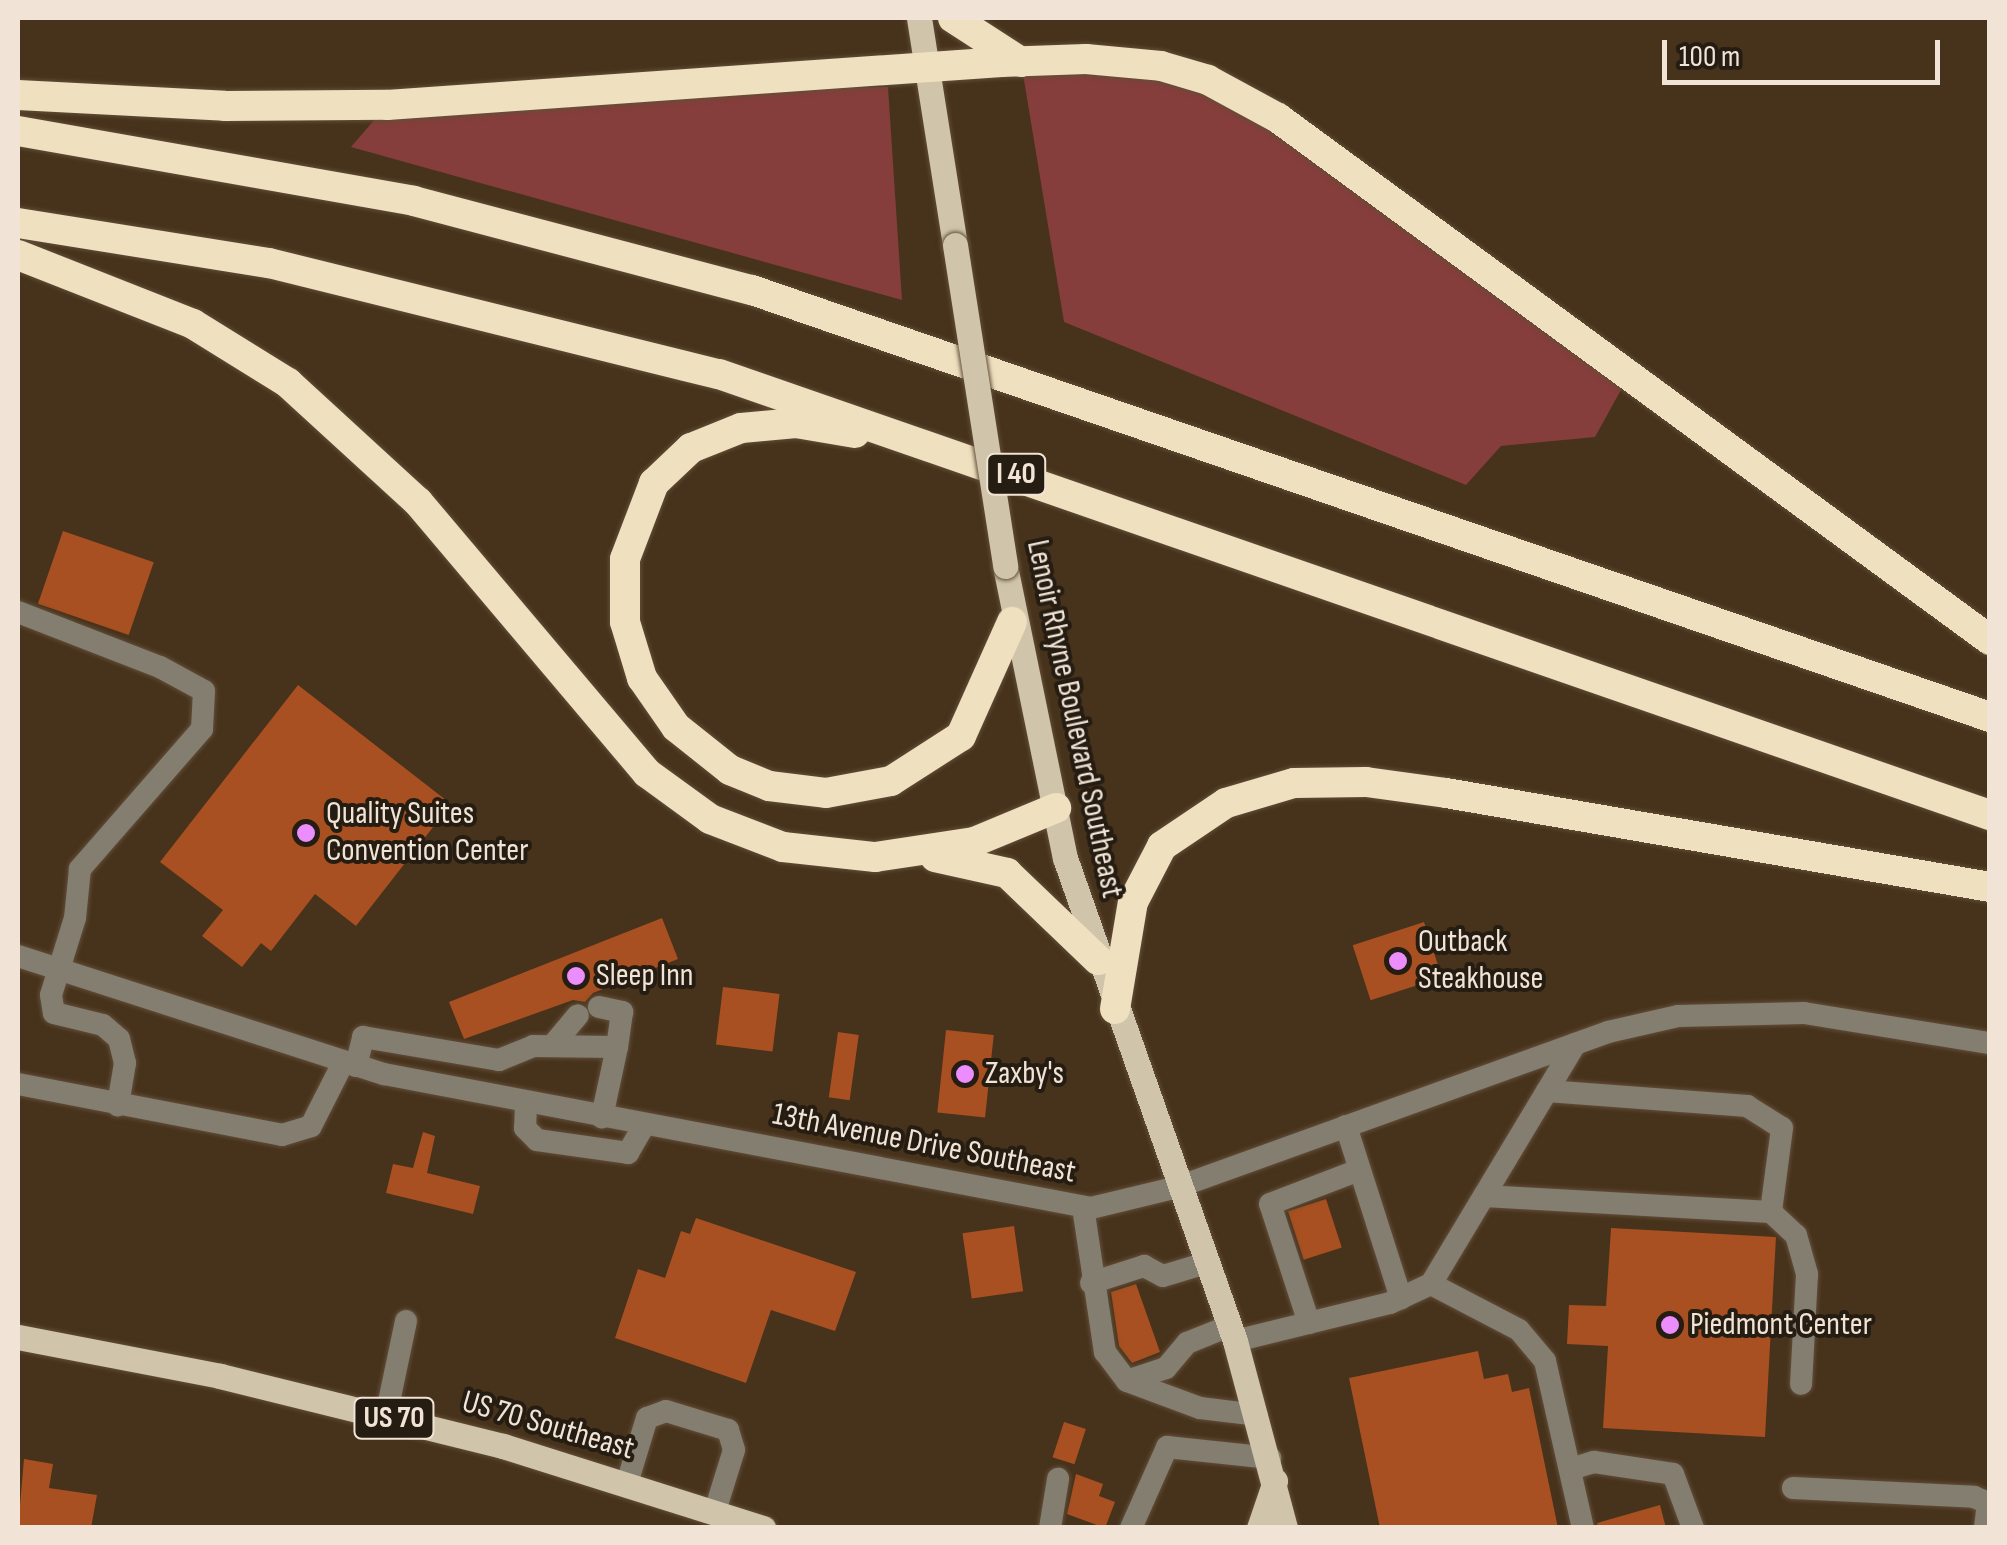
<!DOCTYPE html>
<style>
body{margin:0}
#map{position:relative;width:2007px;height:1545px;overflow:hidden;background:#47321b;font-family:"Sofia Sans Condensed",sans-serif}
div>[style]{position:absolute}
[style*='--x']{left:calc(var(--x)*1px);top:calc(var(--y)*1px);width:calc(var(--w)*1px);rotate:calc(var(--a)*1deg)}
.green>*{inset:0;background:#853e3b}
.building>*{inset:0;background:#a85021;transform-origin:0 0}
.roads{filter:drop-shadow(0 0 2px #624e39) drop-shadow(0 0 2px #624e39)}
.minor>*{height:22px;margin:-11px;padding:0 11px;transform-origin:11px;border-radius:11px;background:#847e71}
.major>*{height:25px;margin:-12.5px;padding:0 12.5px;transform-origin:12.5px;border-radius:12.5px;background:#d0c5aa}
.highway>*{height:30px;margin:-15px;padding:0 15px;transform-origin:15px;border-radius:15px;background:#efe1c0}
.bridges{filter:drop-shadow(0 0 2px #624e39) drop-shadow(0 0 2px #624e39)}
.major-bridge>*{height:25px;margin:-12.5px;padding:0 12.5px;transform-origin:12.5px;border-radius:12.5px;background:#d0c5aa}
.dots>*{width:28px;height:28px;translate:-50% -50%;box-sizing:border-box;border:5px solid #251c12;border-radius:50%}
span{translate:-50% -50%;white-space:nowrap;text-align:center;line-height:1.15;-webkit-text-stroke:8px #251c12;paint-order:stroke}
.shield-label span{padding:2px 8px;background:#251c12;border:2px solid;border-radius:8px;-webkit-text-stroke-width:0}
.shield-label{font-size:30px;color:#f1e4d6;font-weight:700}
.street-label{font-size:32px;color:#f1e4d6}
.poi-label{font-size:32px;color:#f1e4d6}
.left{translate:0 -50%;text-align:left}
.frame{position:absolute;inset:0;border:20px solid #f1e4d6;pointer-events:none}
.scale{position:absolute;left:1662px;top:40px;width:278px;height:45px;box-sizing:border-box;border:5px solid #f1e4d6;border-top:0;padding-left:12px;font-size:30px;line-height:35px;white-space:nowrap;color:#f1e4d6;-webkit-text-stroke:8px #251c12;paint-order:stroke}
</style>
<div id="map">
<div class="green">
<div style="clip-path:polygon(1021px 62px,1161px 66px,1278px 118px,1622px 388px,1595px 437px,1501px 446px,1466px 485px,1064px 322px)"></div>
<div style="clip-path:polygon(888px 87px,902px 300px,351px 147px,387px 105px,643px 90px)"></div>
</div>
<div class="building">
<div style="left:63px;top:531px;width:96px;height:77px;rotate:19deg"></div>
<div style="clip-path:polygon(298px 685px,451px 804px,356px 926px,315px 894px,271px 951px,261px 943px,242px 967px,202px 936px,223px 910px,160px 862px)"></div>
<div style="clip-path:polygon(662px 918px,678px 959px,593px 993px,585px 1002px,573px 1000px,464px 1039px,449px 1002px)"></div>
<div style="left:1424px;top:922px;width:58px;height:75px;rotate:72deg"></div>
<div style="left:723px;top:987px;width:57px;height:58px;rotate:7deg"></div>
<div style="left:946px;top:1030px;width:48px;height:83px;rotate:6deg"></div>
<div style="left:838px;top:1032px;width:21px;height:66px;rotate:8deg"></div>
<div style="clip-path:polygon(423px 1132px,435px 1136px,427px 1173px,480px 1186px,473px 1214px,386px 1193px,393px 1164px,413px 1168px)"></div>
<div style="left:1326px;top:1199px;width:51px;height:40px;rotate:72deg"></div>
<div style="clip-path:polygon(696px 1218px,856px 1272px,835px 1331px,771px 1310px,746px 1383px,615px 1338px,638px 1269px,665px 1278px,681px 1231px,690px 1234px)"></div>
<div style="left:1014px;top:1226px;width:66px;height:52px;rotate:82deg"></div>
<div style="clip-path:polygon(1611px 1228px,1776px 1237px,1765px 1437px,1603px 1428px,1608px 1346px,1567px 1344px,1569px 1305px,1606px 1306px)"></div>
<div style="clip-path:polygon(1136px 1284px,1160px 1352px,1132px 1363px,1119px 1346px,1111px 1292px)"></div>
<div style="clip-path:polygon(1478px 1351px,1484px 1379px,1508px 1374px,1512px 1392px,1529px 1388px,1558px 1528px,1380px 1528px,1349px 1378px)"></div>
<div style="left:1064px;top:1422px;width:23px;height:37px;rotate:18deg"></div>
<div style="clip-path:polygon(24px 1459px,53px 1464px,49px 1488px,97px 1495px,91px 1528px,18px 1528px)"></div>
<div style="clip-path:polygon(1076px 1474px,1103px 1484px,1099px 1496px,1115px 1502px,1105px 1528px,1067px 1514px)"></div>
<div style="clip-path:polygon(1660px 1505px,1666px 1528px,1598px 1528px,1597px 1523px)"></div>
</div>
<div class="roads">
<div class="minor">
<div style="--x:18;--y:612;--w:152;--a:21.2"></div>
<div style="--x:160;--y:667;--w:50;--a:28.6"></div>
<div style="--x:204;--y:691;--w:38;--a:93"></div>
<div style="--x:202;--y:729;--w:186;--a:131.1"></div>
<div style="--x:80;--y:869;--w:49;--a:95.8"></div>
<div style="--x:75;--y:918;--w:81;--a:107.3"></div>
<div style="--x:51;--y:995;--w:18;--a:81"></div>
<div style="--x:54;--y:1013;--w:50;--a:13.8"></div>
<div style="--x:103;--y:1025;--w:21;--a:41"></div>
<div style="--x:119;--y:1039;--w:25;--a:76"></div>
<div style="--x:125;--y:1063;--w:43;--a:99.5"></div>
<div style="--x:18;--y:956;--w:385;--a:17.9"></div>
<div style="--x:384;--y:1074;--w:720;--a:10.73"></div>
<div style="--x:1091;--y:1208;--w:89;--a:-13.6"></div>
<div style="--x:1178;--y:1187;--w:457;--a:-19.8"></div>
<div style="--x:1608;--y:1032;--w:72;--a:-12.9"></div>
<div style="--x:1678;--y:1016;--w:126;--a:-1.4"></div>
<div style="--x:1804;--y:1013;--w:188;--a:9.2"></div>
<div style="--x:599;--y:1007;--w:24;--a:12"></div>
<div style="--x:622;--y:1012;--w:35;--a:98"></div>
<div style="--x:552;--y:1046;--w:40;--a:-50"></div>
<div style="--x:356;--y:1066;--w:30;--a:-76"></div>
<div style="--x:363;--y:1037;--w:138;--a:9.6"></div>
<div style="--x:499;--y:1060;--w:37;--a:-22"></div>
<div style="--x:533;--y:1046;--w:84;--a:0.7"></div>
<div style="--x:617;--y:1047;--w:72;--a:102.1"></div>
<div style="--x:18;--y:1084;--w:269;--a:10.9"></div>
<div style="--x:282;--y:1135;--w:30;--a:-17"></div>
<div style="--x:311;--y:1126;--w:71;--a:-63.1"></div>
<div style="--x:1547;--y:1091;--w:201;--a:4.3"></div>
<div style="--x:1747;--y:1106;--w:41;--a:32.2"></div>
<div style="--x:1782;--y:1128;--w:85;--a:97.5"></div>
<div style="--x:526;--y:1103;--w:25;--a:92"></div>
<div style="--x:525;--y:1128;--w:17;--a:45"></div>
<div style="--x:537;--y:1140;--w:92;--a:8.1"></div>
<div style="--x:628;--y:1153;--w:32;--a:-60"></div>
<div style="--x:1346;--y:1126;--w:181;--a:72.3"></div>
<div style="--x:1484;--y:1196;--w:287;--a:3.2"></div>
<div style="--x:1771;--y:1212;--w:34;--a:43"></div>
<div style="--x:1796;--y:1235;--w:41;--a:74.2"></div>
<div style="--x:1807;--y:1274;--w:110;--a:93.1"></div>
<div style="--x:1083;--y:1207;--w:147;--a:81.4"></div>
<div style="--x:1105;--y:1352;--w:36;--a:53"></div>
<div style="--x:1127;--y:1381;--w:78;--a:20.3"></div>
<div style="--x:1200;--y:1408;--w:57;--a:7"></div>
<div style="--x:1091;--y:1283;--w:56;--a:-17.8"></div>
<div style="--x:1144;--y:1266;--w:21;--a:28"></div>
<div style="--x:1163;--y:1276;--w:45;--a:-16.8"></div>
<div style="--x:1431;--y:1284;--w:99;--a:27.6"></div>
<div style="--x:1519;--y:1330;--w:40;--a:50"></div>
<div style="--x:1545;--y:1361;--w:171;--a:77.2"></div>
<div style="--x:1309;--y:1323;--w:125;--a:-108.1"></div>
<div style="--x:1270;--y:1204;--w:95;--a:-20.9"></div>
<div style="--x:1235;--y:1341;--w:160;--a:-13.8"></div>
<div style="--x:1390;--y:1303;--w:45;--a:-24.9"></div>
<div style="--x:1431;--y:1284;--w:280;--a:-59"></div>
<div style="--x:1127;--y:1381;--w:41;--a:-18.4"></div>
<div style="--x:1166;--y:1368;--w:33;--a:-50"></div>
<div style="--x:1187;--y:1343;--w:45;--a:-22"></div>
<div style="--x:386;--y:1416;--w:97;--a:-78.1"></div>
<div style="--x:1574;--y:1468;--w:21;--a:-17"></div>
<div style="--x:1594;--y:1462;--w:80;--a:8.6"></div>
<div style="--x:1673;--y:1474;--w:58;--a:69.7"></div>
<div style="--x:628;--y:1480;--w:65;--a:-73"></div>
<div style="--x:647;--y:1418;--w:20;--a:-20"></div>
<div style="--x:666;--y:1411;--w:65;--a:17"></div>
<div style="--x:728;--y:1430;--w:21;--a:73"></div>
<div style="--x:734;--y:1450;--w:64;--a:107.3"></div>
<div style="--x:1793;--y:1488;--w:181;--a:2.8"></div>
<div style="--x:1974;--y:1497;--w:15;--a:23"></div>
<div style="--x:1988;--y:1503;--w:25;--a:97"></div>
<div style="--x:1050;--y:1528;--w:50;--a:-80.7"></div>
<div style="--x:1131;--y:1528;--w:89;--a:-66"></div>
<div style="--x:1167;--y:1447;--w:104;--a:6.1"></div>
</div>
<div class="major">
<div style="--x:919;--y:18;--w:230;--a:81"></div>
<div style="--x:1005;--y:566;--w:298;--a:78.4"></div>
<div style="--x:1065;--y:858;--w:512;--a:70.61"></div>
<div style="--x:1235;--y:1341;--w:194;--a:75"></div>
<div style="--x:18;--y:1337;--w:206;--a:10.9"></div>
<div style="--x:220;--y:1376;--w:292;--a:13.9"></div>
<div style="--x:503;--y:1446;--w:273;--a:17.5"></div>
<div style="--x:1259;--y:1528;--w:50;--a:-71.2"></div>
</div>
<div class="highway">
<div style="--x:953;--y:18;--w:81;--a:32.9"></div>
<div style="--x:18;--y:95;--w:207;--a:3"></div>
<div style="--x:225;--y:106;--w:162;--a:-0.4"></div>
<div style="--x:387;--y:105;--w:616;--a:-4.01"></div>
<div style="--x:1001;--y:62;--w:85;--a:-2"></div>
<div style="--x:1086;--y:59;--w:75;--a:5.3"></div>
<div style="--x:1161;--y:66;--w:49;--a:16.6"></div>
<div style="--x:1208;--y:80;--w:80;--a:28.5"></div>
<div style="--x:1278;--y:118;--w:883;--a:36.25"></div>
<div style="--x:18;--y:131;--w:402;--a:10"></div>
<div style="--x:414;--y:201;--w:350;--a:14.8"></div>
<div style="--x:752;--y:290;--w:1310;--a:19.03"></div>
<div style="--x:18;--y:223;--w:254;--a:9.1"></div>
<div style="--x:269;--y:263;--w:463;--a:13.9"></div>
<div style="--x:719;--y:374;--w:1345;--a:19.14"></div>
<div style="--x:18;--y:255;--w:188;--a:21.5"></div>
<div style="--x:193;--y:324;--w:112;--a:31.8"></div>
<div style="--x:288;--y:383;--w:176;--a:42.5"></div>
<div style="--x:418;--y:502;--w:355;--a:49.8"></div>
<div style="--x:647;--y:773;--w:78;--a:36.1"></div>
<div style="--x:710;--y:819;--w:78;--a:21"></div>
<div style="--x:783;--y:847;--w:93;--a:6.2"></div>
<div style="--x:875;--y:857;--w:100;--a:-8.6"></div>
<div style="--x:974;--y:842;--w:89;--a:-22.5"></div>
<div style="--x:855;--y:433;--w:60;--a:-170.4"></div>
<div style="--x:796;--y:423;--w:55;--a:174.8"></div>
<div style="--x:741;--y:428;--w:54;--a:158.2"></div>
<div style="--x:691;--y:448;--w:51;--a:136.6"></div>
<div style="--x:654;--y:483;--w:81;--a:110.9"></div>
<div style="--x:625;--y:559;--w:63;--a:90"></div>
<div style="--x:625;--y:622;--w:59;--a:73.1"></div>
<div style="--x:642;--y:678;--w:60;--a:55.2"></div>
<div style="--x:676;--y:727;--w:69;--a:38.5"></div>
<div style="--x:730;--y:770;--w:42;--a:22.3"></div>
<div style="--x:769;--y:786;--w:57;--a:7"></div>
<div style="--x:826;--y:793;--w:66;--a:-10.5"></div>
<div style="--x:891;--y:781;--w:83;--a:-32.7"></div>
<div style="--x:961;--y:736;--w:125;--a:-65.9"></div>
<div style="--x:935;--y:857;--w:74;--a:12.5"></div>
<div style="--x:1007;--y:873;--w:126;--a:43.7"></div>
<div style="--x:1115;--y:1009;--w:109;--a:-80.5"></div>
<div style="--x:1133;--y:902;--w:63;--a:-62.6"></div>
<div style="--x:1162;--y:846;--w:77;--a:-33.9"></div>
<div style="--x:1226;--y:803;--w:71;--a:-16.4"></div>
<div style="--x:1294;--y:783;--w:72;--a:-0.8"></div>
<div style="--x:1366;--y:782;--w:81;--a:7.8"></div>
<div style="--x:1446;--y:793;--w:552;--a:9.8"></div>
</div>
</div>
<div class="bridges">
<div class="major-bridge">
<div style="--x:955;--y:245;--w:325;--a:81.1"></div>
</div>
</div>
<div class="dots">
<div style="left:306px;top:833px;background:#eb8dfc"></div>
<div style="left:1398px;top:961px;background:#eb8dfc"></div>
<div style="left:576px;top:976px;background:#eb8dfc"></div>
<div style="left:965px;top:1074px;background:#eb8dfc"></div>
<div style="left:1670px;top:1325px;background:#eb8dfc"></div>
</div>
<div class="shield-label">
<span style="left:1016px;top:474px">I 40</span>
<span style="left:394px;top:1418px">US 70</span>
</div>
<div class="street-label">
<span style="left:1074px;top:719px;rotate:78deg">Lenoir Rhyne Boulevard Southeast</span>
<span style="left:924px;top:1144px;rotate:11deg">13th Avenue Drive Southeast</span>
<span style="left:548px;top:1426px;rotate:16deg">US 70 Southeast</span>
</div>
<div class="poi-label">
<span class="left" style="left:326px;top:833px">Quality Suites<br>Convention Center</span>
<span class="left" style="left:1418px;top:961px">Outback<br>Steakhouse</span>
<span class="left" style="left:596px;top:976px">Sleep Inn</span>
<span class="left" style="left:985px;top:1074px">Zaxby's</span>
<span class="left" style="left:1690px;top:1325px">Piedmont Center</span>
</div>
<div class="frame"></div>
<div class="scale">100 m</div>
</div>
